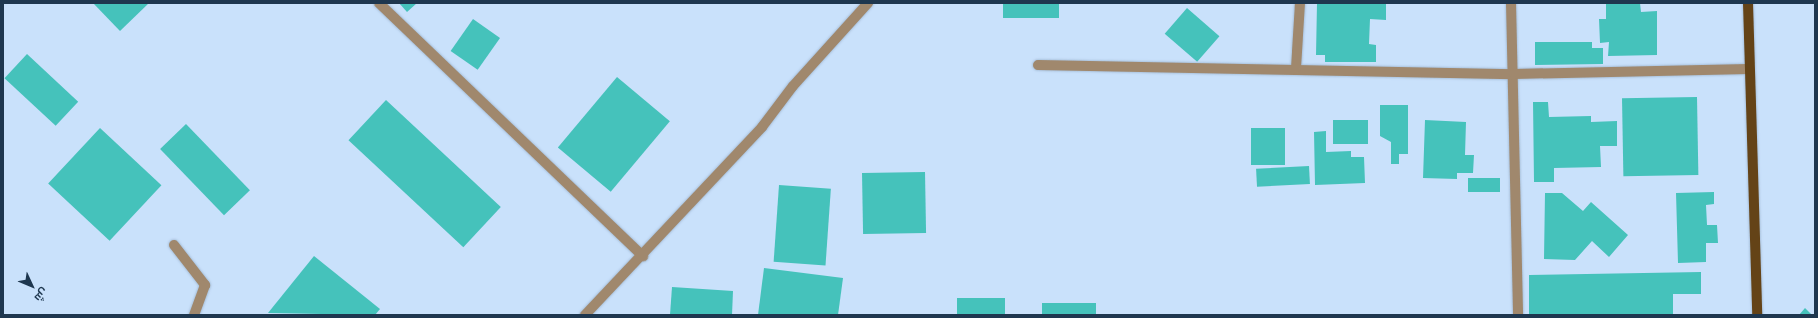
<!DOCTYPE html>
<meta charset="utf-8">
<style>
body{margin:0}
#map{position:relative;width:1818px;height:318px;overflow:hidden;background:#c9e1fb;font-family:"Source Sans 3",Cairo,sans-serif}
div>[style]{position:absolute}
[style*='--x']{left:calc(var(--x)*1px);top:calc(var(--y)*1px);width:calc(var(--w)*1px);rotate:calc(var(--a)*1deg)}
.building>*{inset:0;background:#45c2bb;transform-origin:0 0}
.roads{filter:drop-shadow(0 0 1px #a7bfd9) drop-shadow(0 0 1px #a7bfd9)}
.minor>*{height:10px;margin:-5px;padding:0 5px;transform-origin:5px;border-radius:5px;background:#a0886d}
.major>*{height:10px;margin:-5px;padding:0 5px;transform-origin:5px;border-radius:5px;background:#644317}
span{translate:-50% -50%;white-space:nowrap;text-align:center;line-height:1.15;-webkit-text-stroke:4px #c9e1fb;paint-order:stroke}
.frame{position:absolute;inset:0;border:4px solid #1e374f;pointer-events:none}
.north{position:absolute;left:12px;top:266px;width:40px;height:40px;-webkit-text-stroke:3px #c9e1fb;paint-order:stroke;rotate:134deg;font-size:11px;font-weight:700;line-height:16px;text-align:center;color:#1e374f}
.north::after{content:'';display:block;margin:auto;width:14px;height:18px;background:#1e374f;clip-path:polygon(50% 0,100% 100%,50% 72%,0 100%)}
</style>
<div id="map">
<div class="building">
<div style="clip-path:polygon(93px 3px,149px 3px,120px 31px)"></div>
<div style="clip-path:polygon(399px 3px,417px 3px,407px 12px)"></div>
<div style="left:1003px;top:3px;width:56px;height:15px"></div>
<div style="clip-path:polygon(1317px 3px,1386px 3px,1386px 20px,1370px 19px,1369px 44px,1376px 45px,1376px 62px,1325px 62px,1325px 55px,1316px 55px)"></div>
<div style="clip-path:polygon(1606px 3px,1640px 3px,1641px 12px,1657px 11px,1657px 55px,1608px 56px,1609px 42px,1600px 43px,1599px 19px,1606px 19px)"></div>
<div style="left:1187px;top:8px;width:43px;height:34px;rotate:41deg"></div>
<div style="left:473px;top:19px;width:33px;height:39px;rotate:35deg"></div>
<div style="clip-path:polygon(1535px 42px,1592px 42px,1592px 48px,1603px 48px,1603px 64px,1535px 65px)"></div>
<div style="left:27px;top:54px;width:70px;height:33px;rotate:43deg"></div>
<div style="left:617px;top:77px;width:69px;height:92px;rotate:40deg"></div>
<div style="left:1697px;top:97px;width:78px;height:75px;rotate:89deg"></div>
<div style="left:386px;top:100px;width:157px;height:55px;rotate:43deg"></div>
<div style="clip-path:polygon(1533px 102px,1548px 102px,1549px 117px,1591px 116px,1591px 122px,1617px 121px,1617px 146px,1600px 146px,1601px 167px,1554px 168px,1554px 182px,1534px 182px)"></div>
<div style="clip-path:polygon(1380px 105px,1408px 105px,1408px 154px,1399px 154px,1399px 164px,1391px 164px,1391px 142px,1380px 136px)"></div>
<div style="left:1333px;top:120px;width:35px;height:24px"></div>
<div style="clip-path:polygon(1425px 120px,1466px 122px,1465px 155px,1474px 155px,1473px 173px,1457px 173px,1457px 179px,1423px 178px)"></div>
<div style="left:186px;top:124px;width:92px;height:36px;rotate:46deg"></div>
<div style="left:100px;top:128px;width:84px;height:76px;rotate:43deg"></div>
<div style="left:1251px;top:128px;width:34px;height:37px"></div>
<div style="clip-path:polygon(1326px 131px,1326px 152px,1351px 151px,1351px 157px,1364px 157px,1365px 183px,1315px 185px,1314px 132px)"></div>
<div style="left:1309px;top:166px;width:18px;height:53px;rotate:87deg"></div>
<div style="left:925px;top:172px;width:61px;height:63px;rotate:89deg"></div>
<div style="left:1500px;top:178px;width:14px;height:32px;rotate:90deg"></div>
<div style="left:779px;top:185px;width:52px;height:77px;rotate:4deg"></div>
<div style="clip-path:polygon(1714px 192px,1714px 204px,1706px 205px,1707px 225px,1717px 225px,1718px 243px,1706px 243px,1706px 262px,1678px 263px,1676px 193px)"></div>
<div style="clip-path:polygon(1545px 193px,1562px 193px,1583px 211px,1591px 202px,1628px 235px,1609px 257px,1592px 241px,1575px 260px,1544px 259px)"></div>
<div style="clip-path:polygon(314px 256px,380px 309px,375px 315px,268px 313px)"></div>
<div style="clip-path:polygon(764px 268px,843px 278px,838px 315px,758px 315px)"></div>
<div style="clip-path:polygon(1701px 272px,1701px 294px,1673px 294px,1673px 315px,1529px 315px,1529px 275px)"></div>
<div style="clip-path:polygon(672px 287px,733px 291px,732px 315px,670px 315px)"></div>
<div style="left:957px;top:298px;width:48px;height:17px"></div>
<div style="left:1042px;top:303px;width:54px;height:12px"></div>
<div style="clip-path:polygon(1805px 308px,1812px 315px,1799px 315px)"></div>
</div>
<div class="roads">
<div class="minor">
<div style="--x:379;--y:3;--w:366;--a:43.8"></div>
<div style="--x:1511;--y:3;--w:312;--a:88.7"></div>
<div style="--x:1038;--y:65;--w:476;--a:1.1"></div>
<div style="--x:1514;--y:74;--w:235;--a:-1.2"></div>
<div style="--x:1296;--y:68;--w:65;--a:-86.5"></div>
<div style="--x:174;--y:245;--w:51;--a:52.2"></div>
<div style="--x:205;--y:285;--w:32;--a:110"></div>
<div style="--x:585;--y:315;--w:258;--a:-46.7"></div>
<div style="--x:762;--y:127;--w:51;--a:-52.9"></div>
<div style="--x:793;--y:86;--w:112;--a:-47.9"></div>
</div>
<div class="major">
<div style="--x:1748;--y:3;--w:312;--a:88.3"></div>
</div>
</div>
<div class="frame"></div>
<div class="north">ش</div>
</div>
